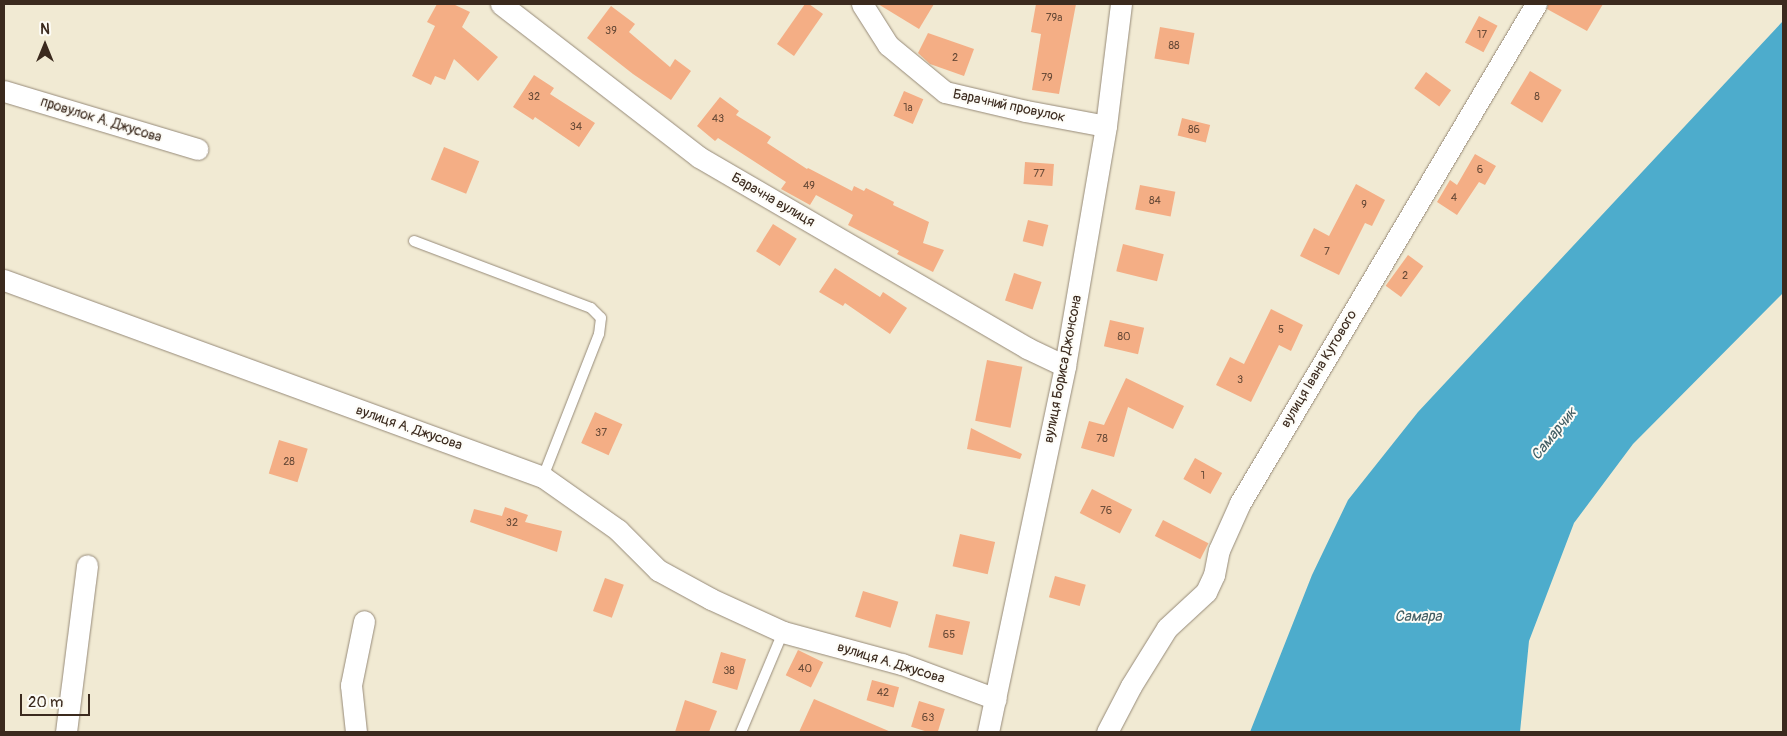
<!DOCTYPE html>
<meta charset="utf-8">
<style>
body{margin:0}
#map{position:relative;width:1787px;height:736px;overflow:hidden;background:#f1ead3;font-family:Pangolin,sans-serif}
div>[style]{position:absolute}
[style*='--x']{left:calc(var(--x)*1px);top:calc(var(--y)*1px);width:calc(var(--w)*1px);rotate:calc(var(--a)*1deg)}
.water>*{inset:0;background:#4daccc}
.building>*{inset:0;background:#f4ae85;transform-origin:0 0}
.roads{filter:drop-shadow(0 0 1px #968a78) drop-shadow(0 0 1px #968a78)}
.lane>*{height:10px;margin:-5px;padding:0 5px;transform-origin:5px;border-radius:5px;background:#fff}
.street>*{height:21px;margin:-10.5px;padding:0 10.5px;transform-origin:10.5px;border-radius:10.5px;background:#fff}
span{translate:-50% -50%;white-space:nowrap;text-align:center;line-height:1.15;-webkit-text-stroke:4px #fdfcf7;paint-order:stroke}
.number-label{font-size:11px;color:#694b38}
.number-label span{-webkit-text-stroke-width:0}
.street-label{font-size:14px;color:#3b2a1e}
.water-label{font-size:15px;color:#425e64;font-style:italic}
.frame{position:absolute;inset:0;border:5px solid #3b2a1e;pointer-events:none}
.north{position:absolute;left:20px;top:20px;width:50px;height:50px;-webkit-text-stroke:4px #fdfcf7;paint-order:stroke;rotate:0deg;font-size:14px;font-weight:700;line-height:20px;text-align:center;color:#3b2a1e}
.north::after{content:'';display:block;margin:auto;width:18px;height:22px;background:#3b2a1e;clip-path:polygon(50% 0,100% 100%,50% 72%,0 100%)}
.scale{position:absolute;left:20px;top:694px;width:70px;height:22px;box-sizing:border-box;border:2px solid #3b2a1e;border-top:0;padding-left:6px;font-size:15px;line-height:18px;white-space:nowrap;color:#3b2a1e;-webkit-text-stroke:4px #fdfcf7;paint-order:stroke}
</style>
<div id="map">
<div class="water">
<div style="clip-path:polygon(1783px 21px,1783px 293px,1633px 444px,1574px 523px,1529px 641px,1520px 732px,1250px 732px,1312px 575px,1348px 500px,1418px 412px)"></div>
</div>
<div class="building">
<div style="clip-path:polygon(437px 4px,453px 4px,470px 12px,462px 27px,498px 57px,478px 81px,454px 59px,445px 80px,435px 76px,431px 85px,412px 76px,435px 26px,427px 22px)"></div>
<div style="clip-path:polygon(805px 4px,809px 4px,823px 14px,794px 56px,777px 44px)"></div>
<div style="clip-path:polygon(878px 4px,934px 4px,919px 29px)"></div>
<div style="clip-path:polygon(1036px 4px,1076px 4px,1059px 94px,1032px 90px,1041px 34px,1031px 32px)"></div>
<div style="clip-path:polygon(1548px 4px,1603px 4px,1587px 31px,1547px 9px)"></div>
<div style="clip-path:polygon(611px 6px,635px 24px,629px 32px,670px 67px,675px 59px,691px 71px,671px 100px,633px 74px,587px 38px)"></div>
<div style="left:1479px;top:16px;width:21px;height:30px;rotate:28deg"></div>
<div style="left:1160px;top:27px;width:35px;height:32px;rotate:10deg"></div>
<div style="clip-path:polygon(928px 33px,974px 49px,964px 76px,930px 64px,918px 53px)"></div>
<div style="left:1530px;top:71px;width:37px;height:38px;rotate:31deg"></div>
<div style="left:1426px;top:72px;width:31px;height:20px;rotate:36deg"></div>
<div style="clip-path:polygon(534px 75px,554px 88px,550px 94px,595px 123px,579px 147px,535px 117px,533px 120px,513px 107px)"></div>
<div style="left:904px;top:91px;width:21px;height:27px;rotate:23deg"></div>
<div style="clip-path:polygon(720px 97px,739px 111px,736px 115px,771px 137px,767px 143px,807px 169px,808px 168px,852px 191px,854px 186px,864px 191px,866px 188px,894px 202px,893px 205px,929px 222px,923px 243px,944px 250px,933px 272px,897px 254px,899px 251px,848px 225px,853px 215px,816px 195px,810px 205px,781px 189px,786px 182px,718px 138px,715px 141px,697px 126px)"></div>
<div style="left:1182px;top:118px;width:29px;height:18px;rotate:14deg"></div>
<div style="left:444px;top:147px;width:38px;height:35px;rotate:22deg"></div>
<div style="clip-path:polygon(1475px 154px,1496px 166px,1485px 185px,1479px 182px,1457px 215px,1437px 202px,1450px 180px,1457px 185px)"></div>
<div style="left:1025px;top:162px;width:29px;height:22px;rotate:4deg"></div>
<div style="clip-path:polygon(1356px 184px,1385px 200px,1372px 226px,1365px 223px,1339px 275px,1300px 256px,1314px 228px,1329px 236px)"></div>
<div style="left:1140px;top:185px;width:36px;height:25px;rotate:11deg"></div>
<div style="left:1028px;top:220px;width:21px;height:22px;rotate:14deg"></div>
<div style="left:773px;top:224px;width:28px;height:32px;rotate:32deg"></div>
<div style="left:1123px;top:244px;width:42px;height:28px;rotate:14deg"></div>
<div style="left:1408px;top:255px;width:19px;height:38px;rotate:36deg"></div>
<div style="clip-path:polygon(835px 268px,880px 297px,883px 292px,907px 308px,890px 334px,845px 303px,843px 306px,819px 292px)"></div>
<div style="left:1014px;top:273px;width:29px;height:29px;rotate:18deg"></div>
<div style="clip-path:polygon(1271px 309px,1303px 325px,1291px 351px,1279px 345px,1251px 402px,1216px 385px,1230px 357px,1244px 364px)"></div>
<div style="left:1110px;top:320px;width:35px;height:27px;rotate:13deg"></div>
<div style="left:987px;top:360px;width:36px;height:62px;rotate:11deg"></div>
<div style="clip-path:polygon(1126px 378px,1184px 406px,1173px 429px,1128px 407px,1114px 457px,1081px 448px,1089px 421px,1104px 425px)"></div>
<div style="left:595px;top:412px;width:30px;height:34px;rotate:24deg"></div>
<div style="clip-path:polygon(971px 428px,1022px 454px,1020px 459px,967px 449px)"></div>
<div style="left:279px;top:440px;width:30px;height:35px;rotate:17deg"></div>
<div style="left:1195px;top:458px;width:31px;height:24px;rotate:29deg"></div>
<div style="left:1092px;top:489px;width:45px;height:27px;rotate:27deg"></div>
<div style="clip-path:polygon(505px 507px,528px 515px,525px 522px,562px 531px,557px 552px,470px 522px,474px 509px,502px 516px)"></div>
<div style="left:1163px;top:520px;width:51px;height:18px;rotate:27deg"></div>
<div style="left:960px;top:534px;width:36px;height:33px;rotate:13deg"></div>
<div style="left:1055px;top:576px;width:32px;height:22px;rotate:16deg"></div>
<div style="left:605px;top:578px;width:20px;height:35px;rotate:20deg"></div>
<div style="left:863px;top:591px;width:37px;height:27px;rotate:17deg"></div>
<div style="left:936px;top:614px;width:35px;height:34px;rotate:13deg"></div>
<div style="left:798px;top:650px;width:28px;height:28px;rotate:26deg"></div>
<div style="left:721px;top:652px;width:26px;height:32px;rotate:16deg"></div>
<div style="left:872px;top:680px;width:28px;height:21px;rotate:15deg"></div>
<div style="clip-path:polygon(814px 699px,891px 732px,799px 732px)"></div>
<div style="clip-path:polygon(685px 700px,717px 711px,709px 732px,675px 732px)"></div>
<div style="left:919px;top:701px;width:27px;height:27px;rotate:17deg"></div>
</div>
<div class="roads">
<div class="lane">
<div style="--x:414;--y:241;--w:189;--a:20.7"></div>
<div style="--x:591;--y:308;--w:14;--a:45"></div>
<div style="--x:601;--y:318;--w:16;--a:97"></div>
<div style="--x:599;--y:334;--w:154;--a:111.4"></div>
<div style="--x:741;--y:732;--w:108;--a:-67.2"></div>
</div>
<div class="street">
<div style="--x:501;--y:4;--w:250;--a:37.7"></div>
<div style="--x:699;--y:157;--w:380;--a:30.2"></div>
<div style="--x:1027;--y:348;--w:42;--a:25.3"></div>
<div style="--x:862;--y:4;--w:49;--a:57.6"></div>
<div style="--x:888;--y:45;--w:74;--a:39.5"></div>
<div style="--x:945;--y:92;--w:83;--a:13.2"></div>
<div style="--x:1026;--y:111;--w:81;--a:10.6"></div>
<div style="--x:4;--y:91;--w:202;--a:16.7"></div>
<div style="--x:4;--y:280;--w:574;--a:20.08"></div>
<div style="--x:543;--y:477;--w:92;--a:35.2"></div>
<div style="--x:618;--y:530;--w:57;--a:45"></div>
<div style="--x:658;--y:570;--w:60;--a:28.7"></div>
<div style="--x:711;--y:599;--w:79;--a:24.6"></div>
<div style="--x:783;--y:632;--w:123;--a:15.1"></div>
<div style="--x:902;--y:664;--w:100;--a:20.4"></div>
<div style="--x:66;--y:732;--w:168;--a:-82.8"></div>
<div style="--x:356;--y:732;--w:47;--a:-96.1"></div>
<div style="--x:351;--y:685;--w:65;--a:-78.5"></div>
<div style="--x:988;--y:732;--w:374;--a:-78.1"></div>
<div style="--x:1065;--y:366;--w:243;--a:-80.3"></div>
<div style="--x:1106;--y:126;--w:123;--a:-83"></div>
<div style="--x:1107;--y:732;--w:52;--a:-62.4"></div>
<div style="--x:1131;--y:686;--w:68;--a:-58.2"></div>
<div style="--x:1167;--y:628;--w:53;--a:-42.7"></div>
<div style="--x:1206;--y:592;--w:19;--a:-65"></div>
<div style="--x:1214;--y:575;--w:25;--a:-79"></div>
<div style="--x:1219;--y:550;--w:51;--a:-65.9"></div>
<div style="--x:1240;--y:503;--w:580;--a:-59.32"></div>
</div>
</div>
<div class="number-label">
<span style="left:1054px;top:18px">79а</span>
<span style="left:611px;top:31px">39</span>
<span style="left:1482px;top:35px">17</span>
<span style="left:1174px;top:46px">88</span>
<span style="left:955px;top:58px">2</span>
<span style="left:1047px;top:78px">79</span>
<span style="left:534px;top:97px">32</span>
<span style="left:1537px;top:97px">8</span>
<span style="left:908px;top:108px">1a</span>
<span style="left:718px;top:119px">43</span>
<span style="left:576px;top:127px">34</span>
<span style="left:1194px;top:130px">86</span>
<span style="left:1480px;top:170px">6</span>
<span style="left:1039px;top:174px">77</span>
<span style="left:809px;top:186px">49</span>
<span style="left:1454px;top:198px">4</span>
<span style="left:1155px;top:201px">84</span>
<span style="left:1364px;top:205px">9</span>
<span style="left:1327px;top:252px">7</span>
<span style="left:1405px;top:276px">2</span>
<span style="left:1281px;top:330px">5</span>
<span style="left:1124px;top:337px">80</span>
<span style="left:1240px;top:380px">3</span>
<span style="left:601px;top:433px">37</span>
<span style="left:1102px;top:439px">78</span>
<span style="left:289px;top:462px">28</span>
<span style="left:1203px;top:476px">1</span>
<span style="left:1106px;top:511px">76</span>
<span style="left:512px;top:523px">32</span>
<span style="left:949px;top:635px">65</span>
<span style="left:805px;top:669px">40</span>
<span style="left:729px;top:671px">38</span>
<span style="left:883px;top:693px">42</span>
<span style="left:928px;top:718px">63</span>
</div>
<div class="street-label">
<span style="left:1009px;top:106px;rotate:12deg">Барачний провулок</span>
<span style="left:101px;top:120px;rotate:17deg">провулок А. Джусова</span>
<span style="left:773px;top:200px;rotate:30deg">Барачна вулиця</span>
<span style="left:1063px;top:369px;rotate:-79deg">вулиця Бориса Джонсона</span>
<span style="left:1319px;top:369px;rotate:-59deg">вулиця Івана Кутового</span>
<span style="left:409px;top:428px;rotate:19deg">вулиця А. Джусова</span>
<span style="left:891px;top:663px;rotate:17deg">вулиця А. Джусова</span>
</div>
<div class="water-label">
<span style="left:1554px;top:434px;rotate:-51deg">Самарчик</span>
<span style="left:1418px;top:617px">Самара</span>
</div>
<div class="frame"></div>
<div class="north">N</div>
<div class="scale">20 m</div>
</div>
